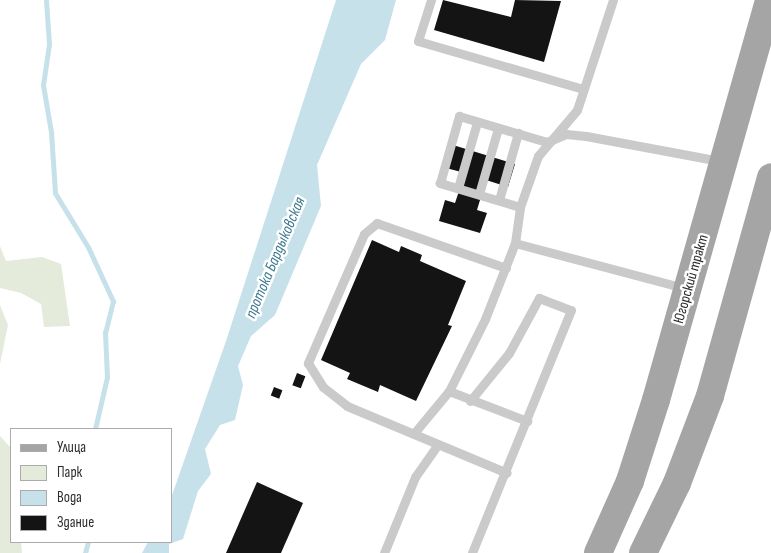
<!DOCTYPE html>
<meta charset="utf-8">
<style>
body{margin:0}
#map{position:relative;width:771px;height:553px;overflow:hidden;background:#fff;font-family:"Sofia Sans Condensed",sans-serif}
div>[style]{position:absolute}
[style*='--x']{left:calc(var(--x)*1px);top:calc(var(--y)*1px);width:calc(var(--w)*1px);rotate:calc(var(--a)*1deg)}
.green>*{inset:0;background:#e5ebdb}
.water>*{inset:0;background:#c7e1eb}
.stream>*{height:5px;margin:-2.5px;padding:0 2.5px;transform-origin:2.5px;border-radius:2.5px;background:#c7e1eb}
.building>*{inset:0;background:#141414;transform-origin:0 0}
.service>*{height:9px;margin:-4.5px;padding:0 4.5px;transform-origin:4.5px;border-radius:4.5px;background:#cacaca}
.primary>*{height:28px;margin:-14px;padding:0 14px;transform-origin:14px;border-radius:14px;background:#a5a5a5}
span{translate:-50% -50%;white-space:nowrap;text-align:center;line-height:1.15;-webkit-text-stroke:5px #fff;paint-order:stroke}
.street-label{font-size:15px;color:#2d2d2d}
.water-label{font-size:16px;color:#3c778f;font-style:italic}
.legend{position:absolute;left:10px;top:428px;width:162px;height:115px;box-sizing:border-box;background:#fff;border:1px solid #ababab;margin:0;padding:6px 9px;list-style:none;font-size:15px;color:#2d2d2d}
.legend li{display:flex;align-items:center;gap:10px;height:25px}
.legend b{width:25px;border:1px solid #ababab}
</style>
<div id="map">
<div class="green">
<div style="clip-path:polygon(0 246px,6px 261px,42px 257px,61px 264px,70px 326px,44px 327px,41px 304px,21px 293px,0 288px)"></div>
<div style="clip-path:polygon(0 305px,8px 325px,0 364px)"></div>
<div style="clip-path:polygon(0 436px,10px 447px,11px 457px,11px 542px,21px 542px,22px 553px,0 553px)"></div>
</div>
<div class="water">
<div style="clip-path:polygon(336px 0,396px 0,385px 40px,361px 64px,317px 165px,321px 206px,275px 315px,251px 336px,238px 366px,243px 385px,235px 420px,220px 425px,205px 449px,211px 474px,198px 491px,183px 539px,169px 544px,169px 553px,142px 553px,148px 542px,171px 542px,171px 498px,226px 341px)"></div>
</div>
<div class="stream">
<div style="--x:46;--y:0;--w:44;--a:86.1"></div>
<div style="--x:49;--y:44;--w:41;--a:98.3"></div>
<div style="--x:43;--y:85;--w:48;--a:80.3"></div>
<div style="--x:51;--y:132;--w:61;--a:86.2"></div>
<div style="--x:55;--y:193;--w:63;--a:58.6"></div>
<div style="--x:88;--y:247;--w:60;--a:65.2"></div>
<div style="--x:113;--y:301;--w:32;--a:104"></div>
<div style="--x:105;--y:332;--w:45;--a:87.5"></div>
<div style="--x:107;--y:377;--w:53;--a:103"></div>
<div style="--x:85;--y:553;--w:11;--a:-75"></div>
</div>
<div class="building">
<div style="clip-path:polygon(443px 0,511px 17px,515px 0,561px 1px,544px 62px,434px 30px)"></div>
<div style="clip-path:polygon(453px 145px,515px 164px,508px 187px,486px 180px,477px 210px,487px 213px,480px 233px,439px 221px,445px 200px,455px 203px,465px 173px,446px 168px)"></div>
<div style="clip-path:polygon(372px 240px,399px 252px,401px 246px,422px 255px,420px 261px,466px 281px,448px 325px,452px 326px,416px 401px,380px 385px,378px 392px,347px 379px,350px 373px,321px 360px)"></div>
<div style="left:297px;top:373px;width:9px;height:13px;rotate:21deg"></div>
<div style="left:274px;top:387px;width:9px;height:9px;rotate:21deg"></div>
<div style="clip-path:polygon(257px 482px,303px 503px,281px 553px,226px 553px)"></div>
</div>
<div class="service">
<div style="--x:431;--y:0;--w:43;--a:107.6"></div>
<div style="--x:418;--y:41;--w:172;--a:16.2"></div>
<div style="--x:458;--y:188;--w:69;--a:-73.9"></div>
<div style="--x:479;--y:194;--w:69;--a:-73.9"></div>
<div style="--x:499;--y:200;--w:70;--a:-74.2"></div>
<div style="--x:520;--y:207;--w:84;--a:-163.3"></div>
<div style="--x:440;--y:183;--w:70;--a:-74.2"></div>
<div style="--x:459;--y:116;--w:92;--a:16.5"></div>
<div style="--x:547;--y:142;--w:21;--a:-23"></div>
<div style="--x:566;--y:134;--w:20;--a:6"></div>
<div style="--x:586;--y:136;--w:136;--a:10.6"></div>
<div style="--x:515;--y:243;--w:175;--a:14.9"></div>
<div style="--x:506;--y:268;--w:137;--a:-160.8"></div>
<div style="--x:377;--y:223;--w:17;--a:140"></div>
<div style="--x:364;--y:234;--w:141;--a:113.5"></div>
<div style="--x:308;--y:363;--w:28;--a:58"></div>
<div style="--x:323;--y:387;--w:31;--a:38"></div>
<div style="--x:347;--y:406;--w:173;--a:22.7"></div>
<div style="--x:449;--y:391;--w:84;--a:21"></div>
<div style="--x:470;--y:401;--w:62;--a:-50.9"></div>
<div style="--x:509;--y:353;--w:63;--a:-61.4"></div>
<div style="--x:539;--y:298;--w:34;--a:21"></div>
<div style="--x:571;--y:310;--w:262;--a:112.2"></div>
<div style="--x:415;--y:432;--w:53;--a:-50.3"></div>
<div style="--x:449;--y:391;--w:80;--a:-63.4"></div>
<div style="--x:485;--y:319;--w:82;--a:-68.5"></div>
<div style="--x:515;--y:243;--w:36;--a:-82"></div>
<div style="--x:520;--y:207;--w:54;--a:-70.6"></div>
<div style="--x:538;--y:156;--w:60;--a:-49.7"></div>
<div style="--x:577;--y:110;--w:116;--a:-71.9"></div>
<div style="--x:384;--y:553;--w:82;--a:-67.8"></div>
<div style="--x:415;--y:477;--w:39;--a:-55"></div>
</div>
<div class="primary">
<div style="--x:598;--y:553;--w:79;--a:-66"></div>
<div style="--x:630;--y:481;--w:85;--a:-72.2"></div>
<div style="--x:656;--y:400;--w:416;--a:-74.2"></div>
<div style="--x:643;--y:553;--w:78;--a:-64.1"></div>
<div style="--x:677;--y:483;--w:93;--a:-69.2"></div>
<div style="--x:710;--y:396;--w:227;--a:-74.4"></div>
</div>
<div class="street-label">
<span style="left:691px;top:279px;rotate:-74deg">Югорский тракт</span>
</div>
<div class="water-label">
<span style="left:276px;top:258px;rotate:-67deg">протока Бардыковская</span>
</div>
<ul class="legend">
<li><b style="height:6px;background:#a5a5a5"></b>Улица</li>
<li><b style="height:14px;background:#e5ebdb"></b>Парк</li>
<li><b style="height:14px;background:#c7e1eb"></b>Вода</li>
<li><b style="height:14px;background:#141414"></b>Здание</li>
</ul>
</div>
